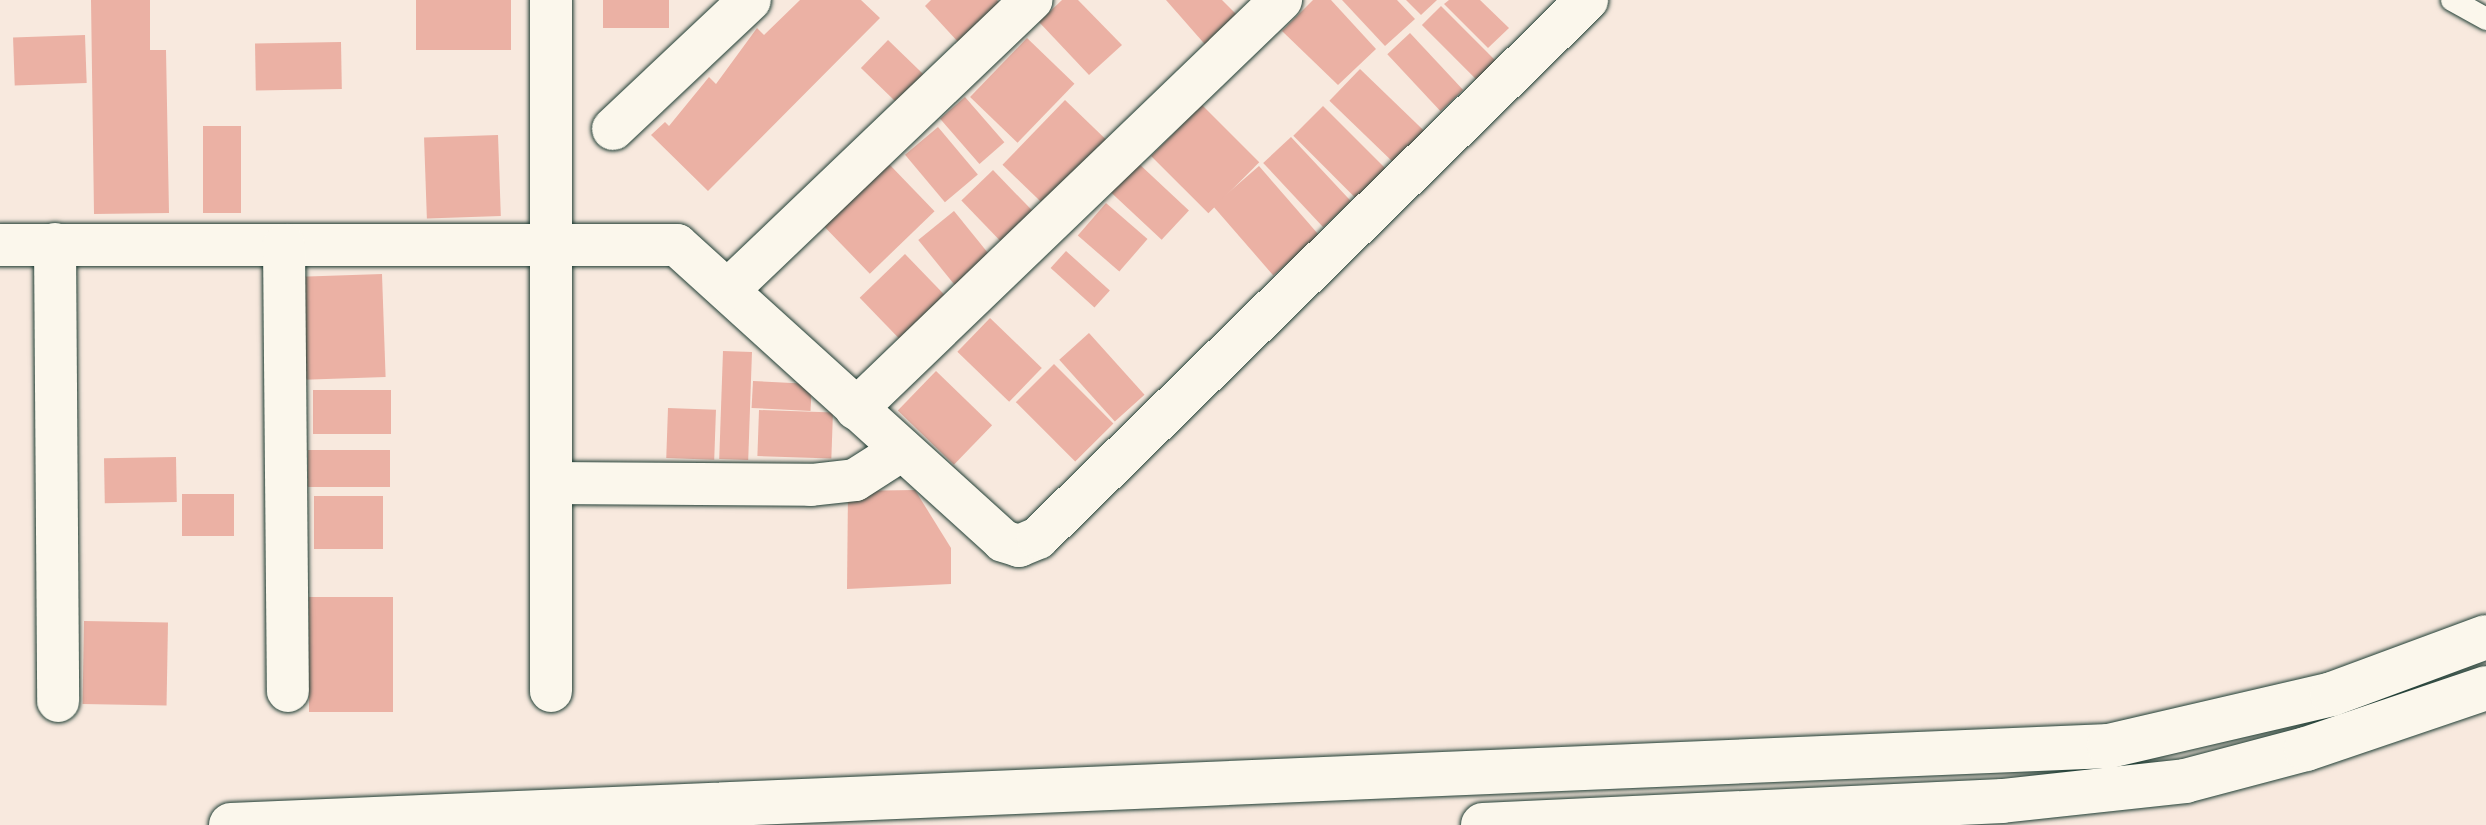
<!DOCTYPE html>
<style>
body{margin:0}
#map{position:relative;width:2486px;height:825px;overflow:hidden;background:#f8e9de;font-family:Pangolin,sans-serif}
div>[style]{position:absolute}
[style*='--x']{left:calc(var(--x)*1px);top:calc(var(--y)*1px);width:calc(var(--w)*1px);rotate:calc(var(--a)*1deg)}
.building>*{inset:0;background:#ebb1a4;transform-origin:0 0}
.roads{filter:drop-shadow(0 0 2px #1f3d34) drop-shadow(0 0 2px #1f3d34)}
.service>*{height:22px;margin:-11px;padding:0 11px;transform-origin:11px;border-radius:11px;background:#fbf7ec}
.minor>*{height:42px;margin:-21px;padding:0 21px;transform-origin:21px;border-radius:21px;background:#fbf7ec}
.tertiary>*{height:44px;margin:-22px;padding:0 22px;transform-origin:22px;border-radius:22px;background:#fbf7ec}
span{translate:-50% -50%;white-space:nowrap;text-align:center;line-height:1.15;-webkit-text-stroke:6px #fbf7ec;paint-order:stroke}
</style>
<div id="map">
<div class="building">
<div style="clip-path:polygon(91px 0,150px 0,150px 50px,166px 50px,169px 213px,94px 214px)"></div>
<div style="left:416px;top:0;width:95px;height:50px"></div>
<div style="left:603px;top:0;width:66px;height:28px"></div>
<div style="clip-path:polygon(800px 0,861px 0,880px 18px,708px 191px,651px 135px,665px 122px,669px 126px,709px 77px,716px 84px,757px 28px,764px 35px)"></div>
<div style="clip-path:polygon(931px 0,997px 0,1012px 17px,970px 55px,925px 6px)"></div>
<div style="clip-path:polygon(1062px 0,1078px 0,1122px 45px,1089px 75px,1039px 22px)"></div>
<div style="clip-path:polygon(1166px 0,1222px 0,1240px 18px,1209px 49px)"></div>
<div style="clip-path:polygon(1313px 0,1331px 0,1376px 49px,1338px 85px,1282px 31px)"></div>
<div style="clip-path:polygon(1342px 0,1397px 0,1415px 19px,1385px 46px)"></div>
<div style="clip-path:polygon(1406px 0,1437px 0,1421px 15px)"></div>
<div style="clip-path:polygon(1449px 0,1480px 0,1509px 28px,1488px 48px,1444px 4px)"></div>
<div style="left:1441px;top:6px;width:78px;height:27px;rotate:45deg"></div>
<div style="left:1410px;top:33px;width:78px;height:31px;rotate:47deg"></div>
<div style="left:85px;top:35px;width:48px;height:72px;rotate:88deg"></div>
<div style="left:1027px;top:38px;width:66px;height:82px;rotate:44deg"></div>
<div style="left:888px;top:40px;width:65px;height:39px;rotate:44deg"></div>
<div style="left:341px;top:42px;width:47px;height:86px;rotate:89deg"></div>
<div style="left:1360px;top:69px;width:89px;height:44px;rotate:44deg"></div>
<div style="left:965px;top:97px;width:60px;height:33px;rotate:49deg"></div>
<div style="left:1065px;top:100px;width:66px;height:90px;rotate:44deg"></div>
<div style="left:1202px;top:105px;width:81px;height:72px;rotate:45deg"></div>
<div style="left:1323px;top:106px;width:88px;height:42px;rotate:45deg"></div>
<div style="left:203px;top:126px;width:38px;height:87px"></div>
<div style="left:938px;top:127px;width:62px;height:43px;rotate:50deg"></div>
<div style="left:498px;top:135px;width:81px;height:74px;rotate:88deg"></div>
<div style="left:1291px;top:137px;width:88px;height:38px;rotate:47deg"></div>
<div style="left:1137px;top:162px;width:71px;height:40px;rotate:43deg"></div>
<div style="left:888px;top:163px;width:67px;height:90px;rotate:46deg"></div>
<div style="left:1259px;top:166px;width:92px;height:61px;rotate:49deg"></div>
<div style="left:993px;top:170px;width:62px;height:44px;rotate:46deg"></div>
<div style="left:1106px;top:203px;width:55px;height:43px;rotate:41deg"></div>
<div style="left:954px;top:211px;width:58px;height:46px;rotate:51deg"></div>
<div style="left:1066px;top:251px;width:59px;height:23px;rotate:42deg"></div>
<div style="left:905px;top:254px;width:64px;height:63px;rotate:46deg"></div>
<div style="left:382px;top:274px;width:103px;height:89px;rotate:88deg"></div>
<div style="left:990px;top:318px;width:72px;height:47px;rotate:44deg"></div>
<div style="left:1089px;top:333px;width:83px;height:40px;rotate:48deg"></div>
<div style="left:723px;top:351px;width:29px;height:108px;rotate:2deg"></div>
<div style="left:1054px;top:364px;width:84px;height:54px;rotate:45deg"></div>
<div style="left:936px;top:371px;width:78px;height:55px;rotate:44deg"></div>
<div style="left:753px;top:381px;width:59px;height:27px;rotate:3deg"></div>
<div style="left:313px;top:390px;width:78px;height:44px"></div>
<div style="left:668px;top:408px;width:48px;height:50px;rotate:2deg"></div>
<div style="left:759px;top:410px;width:74px;height:46px;rotate:2deg"></div>
<div style="left:308px;top:450px;width:82px;height:37px"></div>
<div style="left:176px;top:457px;width:45px;height:72px;rotate:89deg"></div>
<div style="clip-path:polygon(915px 490px,951px 548px,951px 584px,847px 589px,848px 491px)"></div>
<div style="left:182px;top:494px;width:52px;height:42px"></div>
<div style="left:314px;top:496px;width:69px;height:53px"></div>
<div style="left:309px;top:597px;width:84px;height:115px"></div>
<div style="left:84px;top:621px;width:84px;height:83px;rotate:1deg"></div>
</div>
<div class="roads">
<div class="service">
<div style="--x:2452;--y:0;--w:39;--a:29"></div>
</div>
<div class="minor">
<div style="--x:551;--y:0;--w:691;--a:90"></div>
<div style="--x:613;--y:129;--w:188;--a:-43.3"></div>
<div style="--x:55;--y:244;--w:457;--a:89.6"></div>
<div style="--x:0;--y:245;--w:677;--a:0"></div>
<div style="--x:677;--y:245;--w:440;--a:42.2"></div>
<div style="--x:1003;--y:541;--w:17;--a:17"></div>
<div style="--x:1019;--y:546;--w:21;--a:-23"></div>
<div style="--x:1038;--y:538;--w:769;--a:-44.42"></div>
<div style="--x:284;--y:245;--w:446;--a:89.5"></div>
<div style="--x:730;--y:288;--w:417;--a:-43.7"></div>
<div style="--x:856;--y:409;--w:590;--a:-43.9"></div>
<div style="--x:551;--y:483;--w:260;--a:0.4"></div>
<div style="--x:811;--y:485;--w:44;--a:-6.5"></div>
<div style="--x:855;--y:480;--w:56;--a:-32.6"></div>
</div>
<div class="tertiary">
<div style="--x:231;--y:825;--w:1880;--a:-2.41"></div>
<div style="--x:2109;--y:746;--w:229;--a:-13.1"></div>
<div style="--x:2332;--y:694;--w:164;--a:-20.3"></div>
<div style="--x:1483;--y:825;--w:520;--a:-2.65"></div>
<div style="--x:2002;--y:801;--w:184;--a:-6.2"></div>
<div style="--x:2185;--y:781;--w:125;--a:-14.8"></div>
<div style="--x:2306;--y:749;--w:190;--a:-18.7"></div>
</div>
</div>
</div>
